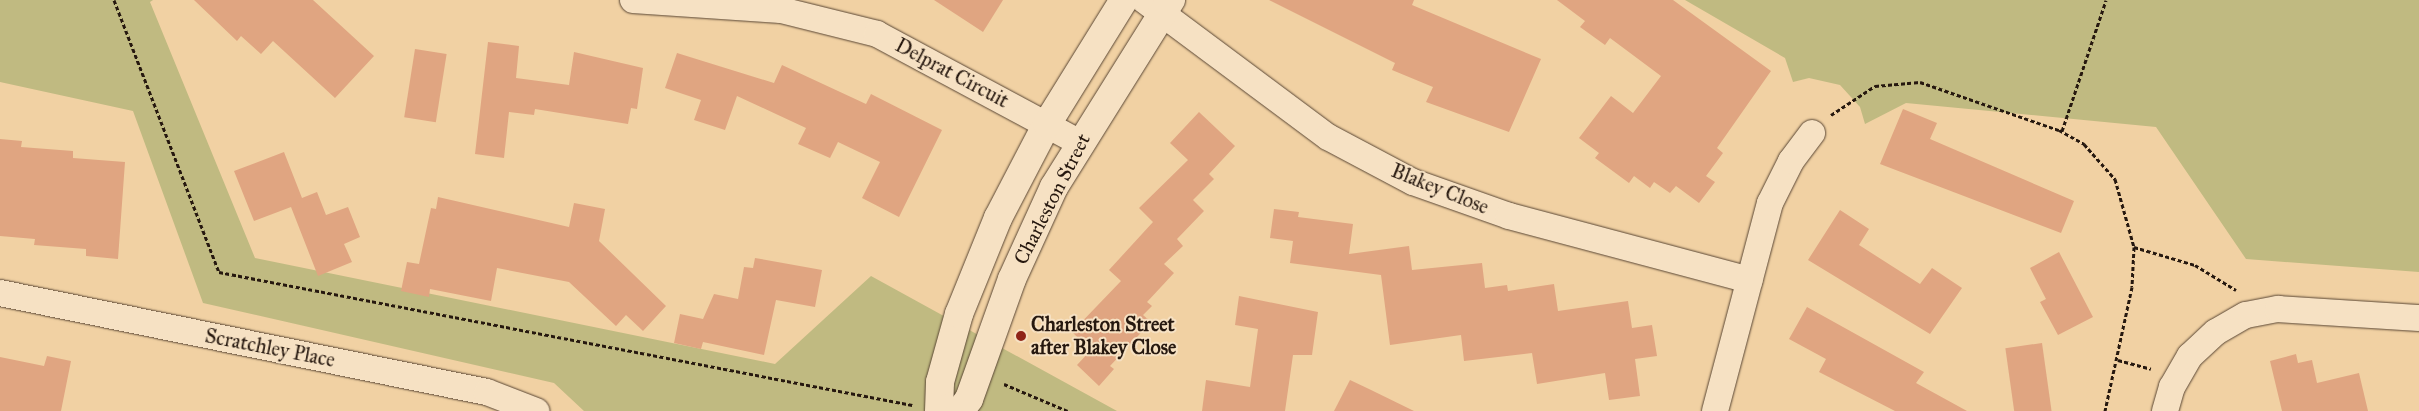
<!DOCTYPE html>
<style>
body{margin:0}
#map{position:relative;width:2419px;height:411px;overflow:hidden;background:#f1d1a3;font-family:"IM FELL Great Primer",serif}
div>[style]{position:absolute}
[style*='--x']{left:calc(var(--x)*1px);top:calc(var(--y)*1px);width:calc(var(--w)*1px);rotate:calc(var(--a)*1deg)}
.green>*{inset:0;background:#c0ba81}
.building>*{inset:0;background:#e0a581;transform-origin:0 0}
.path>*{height:3px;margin-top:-1.5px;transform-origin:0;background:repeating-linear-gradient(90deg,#26180f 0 4px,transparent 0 6.5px)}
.roads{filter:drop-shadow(0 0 1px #594634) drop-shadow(0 0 1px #594634)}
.minor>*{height:26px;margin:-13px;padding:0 13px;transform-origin:13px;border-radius:13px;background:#f6e1c3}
.tertiary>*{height:28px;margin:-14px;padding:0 14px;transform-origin:14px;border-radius:14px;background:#f6e1c3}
.dots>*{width:14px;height:14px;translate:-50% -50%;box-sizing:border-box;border:2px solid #f6e1c3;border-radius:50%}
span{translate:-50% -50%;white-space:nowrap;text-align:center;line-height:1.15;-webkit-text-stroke:4px #f6e1c3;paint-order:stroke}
.street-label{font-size:20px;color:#26180f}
.poi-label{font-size:20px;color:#26180f;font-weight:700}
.left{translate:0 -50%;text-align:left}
</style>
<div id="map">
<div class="green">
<div style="clip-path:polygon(0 0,153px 0,150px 2px,255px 258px,775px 364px,871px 276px,1117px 411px,584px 411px,554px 383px,203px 303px,133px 111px,0 82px)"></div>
<div style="clip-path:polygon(1685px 0,2419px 0,2419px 272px,2246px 259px,2156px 127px,1906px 103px,1865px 124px,1860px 107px,1840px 85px,1809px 78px,1793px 82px,1785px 58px)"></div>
</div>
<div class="building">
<div style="clip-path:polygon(194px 0,313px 0,374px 56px,335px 98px,273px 41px,261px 54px,241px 36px,237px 41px)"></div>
<div style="clip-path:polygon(934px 0,1003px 0,983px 32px)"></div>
<div style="clip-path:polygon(1269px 0,1414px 0,1412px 5px,1541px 59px,1509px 132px,1426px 102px,1433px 87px,1392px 70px,1395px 63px)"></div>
<div style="clip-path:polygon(1557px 0,1673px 0,1771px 71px,1717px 148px,1723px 153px,1706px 176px,1715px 182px,1699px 203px,1676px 186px,1670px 193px,1654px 182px,1650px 188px,1634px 176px,1629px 183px,1595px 158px,1599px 153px,1579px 138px,1611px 96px,1633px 113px,1661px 76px,1610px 38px,1605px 45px,1580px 27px,1585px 21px)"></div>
<div style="clip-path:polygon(488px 42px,519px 46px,516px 78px,569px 85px,574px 52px,643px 68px,637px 109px,631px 108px,628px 124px,535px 109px,534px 115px,509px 112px,504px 158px,475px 154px)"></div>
<div style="left:415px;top:49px;width:32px;height:69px;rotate:9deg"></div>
<div style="clip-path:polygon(677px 53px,774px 83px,782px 65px,866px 104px,871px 94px,942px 130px,899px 217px,862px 198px,880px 162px,838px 142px,830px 158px,798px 144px,806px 128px,737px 96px,725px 130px,694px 120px,701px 100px,665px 88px)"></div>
<div style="clip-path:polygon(1903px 109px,1937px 123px,1930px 139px,2074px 201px,2061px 233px,1880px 164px)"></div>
<div style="clip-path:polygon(1199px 112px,1235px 146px,1209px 174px,1214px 179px,1193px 200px,1204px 211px,1177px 239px,1183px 246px,1164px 264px,1174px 273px,1147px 302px,1152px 306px,1143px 315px,1151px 322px,1110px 366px,1114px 369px,1099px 386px,1077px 365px,1091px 350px,1072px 332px,1121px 281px,1109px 270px,1153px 222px,1139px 208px,1188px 160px,1170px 143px)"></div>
<div style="clip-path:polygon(0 139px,22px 141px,21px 147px,73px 151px,73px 158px,125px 162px,118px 259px,86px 256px,86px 249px,34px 245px,35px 239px,0 236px)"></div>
<div style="clip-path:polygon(284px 152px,302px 198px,317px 192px,326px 215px,348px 207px,360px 237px,344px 244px,352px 262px,318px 276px,291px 207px,254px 221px,234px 171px)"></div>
<div style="clip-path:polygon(438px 197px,569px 227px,574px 203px,605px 209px,599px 241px,666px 306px,643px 331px,626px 315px,616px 326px,569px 282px,497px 268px,491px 301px,430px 289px,429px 297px,401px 291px,407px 262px,419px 264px,431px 208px,436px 209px)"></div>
<div style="clip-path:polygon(1274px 209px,1299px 212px,1298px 217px,1353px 224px,1349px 254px,1409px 246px,1412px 270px,1482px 263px,1485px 288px,1507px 285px,1508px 291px,1554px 284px,1558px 311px,1628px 301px,1632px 328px,1652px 325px,1657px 356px,1635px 359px,1640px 396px,1609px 400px,1605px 373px,1537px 384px,1532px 353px,1464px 361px,1461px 335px,1390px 345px,1381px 275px,1290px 263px,1293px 241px,1270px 238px)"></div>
<div style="clip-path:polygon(1840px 210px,1869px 229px,1859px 245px,1920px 284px,1932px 268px,1962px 288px,1930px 334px,1808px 260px)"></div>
<div style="clip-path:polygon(2059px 252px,2093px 317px,2058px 335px,2040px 302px,2046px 299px,2030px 268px)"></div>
<div style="clip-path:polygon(755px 258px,822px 270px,815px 307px,776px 300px,764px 355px,703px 342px,701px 349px,674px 343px,680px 314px,703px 319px,714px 294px,738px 299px,744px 267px,753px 268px)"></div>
<div style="clip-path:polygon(1239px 296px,1318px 312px,1312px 355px,1293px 355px,1285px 411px,1202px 411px,1206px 380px,1250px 387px,1258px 329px,1235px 325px)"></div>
<div style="clip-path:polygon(1807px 307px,1924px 372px,1916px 383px,1967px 411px,1895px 411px,1819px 372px,1826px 359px,1789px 339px)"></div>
<div style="left:2042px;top:343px;width:69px;height:37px;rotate:82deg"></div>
<div style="clip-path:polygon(2296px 354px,2298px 363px,2312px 360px,2317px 383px,2359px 373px,2368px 411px,2282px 411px,2270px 361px)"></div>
<div style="clip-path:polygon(47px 356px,71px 361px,61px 411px,0 411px,0 357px,44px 366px)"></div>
<div style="clip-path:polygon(1350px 380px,1369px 389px,1414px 411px,1334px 411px)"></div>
</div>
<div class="path">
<div style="--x:114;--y:0;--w:292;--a:68.9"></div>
<div style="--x:219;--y:272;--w:706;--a:10.86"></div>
<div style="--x:1831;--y:115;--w:53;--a:-33.4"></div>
<div style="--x:1875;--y:86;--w:45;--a:-5.1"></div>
<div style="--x:1920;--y:82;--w:147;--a:19.1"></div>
<div style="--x:2059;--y:130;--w:29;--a:29"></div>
<div style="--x:2084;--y:144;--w:47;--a:48.5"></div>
<div style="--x:2115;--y:179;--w:71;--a:74.4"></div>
<div style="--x:2134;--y:247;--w:40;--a:92.9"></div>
<div style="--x:2132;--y:287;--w:127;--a:102.3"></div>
<div style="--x:2062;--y:131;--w:138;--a:-71.4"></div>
<div style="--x:2134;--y:247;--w:64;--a:16.4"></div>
<div style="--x:2195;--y:265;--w:48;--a:31.4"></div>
<div style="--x:2118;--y:360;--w:34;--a:15"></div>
<div style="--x:1004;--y:384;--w:69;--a:22.9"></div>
</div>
<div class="roads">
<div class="minor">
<div style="--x:633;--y:0;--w:148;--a:3.9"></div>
<div style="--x:781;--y:10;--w:99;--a:14"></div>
<div style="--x:877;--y:34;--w:228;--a:28.2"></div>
<div style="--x:1144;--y:0;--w:229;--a:36.7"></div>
<div style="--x:1328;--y:137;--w:96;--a:27.9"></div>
<div style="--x:1413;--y:182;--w:102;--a:19.5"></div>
<div style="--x:1509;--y:216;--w:249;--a:14.9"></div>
<div style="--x:0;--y:293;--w:497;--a:11.5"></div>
<div style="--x:487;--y:392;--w:53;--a:21.2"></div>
<div style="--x:1715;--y:411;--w:215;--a:-75.2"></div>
<div style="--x:1770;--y:203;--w:47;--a:-63.4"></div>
<div style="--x:1791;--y:161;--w:35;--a:-53"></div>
<div style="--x:2165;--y:411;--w:25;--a:-74"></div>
<div style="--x:2172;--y:387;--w:36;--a:-60"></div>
<div style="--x:2190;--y:356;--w:35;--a:-43"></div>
<div style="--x:2216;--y:332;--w:34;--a:-30"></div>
<div style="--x:2246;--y:315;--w:33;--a:-11"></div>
<div style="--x:2278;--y:309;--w:141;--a:3.7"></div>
</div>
<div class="tertiary">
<div style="--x:939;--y:411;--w:29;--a:-88"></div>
<div style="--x:940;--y:382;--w:71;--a:-74.4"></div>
<div style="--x:959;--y:314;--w:104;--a:-67.9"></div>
<div style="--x:998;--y:218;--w:106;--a:-62.5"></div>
<div style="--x:1047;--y:124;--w:146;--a:-58.2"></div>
<div style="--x:960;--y:411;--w:15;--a:-53"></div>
<div style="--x:969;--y:399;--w:127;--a:-70.3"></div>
<div style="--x:1012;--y:279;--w:101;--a:-65.5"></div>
<div style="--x:1054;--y:187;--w:221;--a:-58"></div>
</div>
</div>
<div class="dots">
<div style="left:1021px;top:336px;background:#8f2418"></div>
</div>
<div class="street-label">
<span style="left:952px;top:73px;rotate:28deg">Delprat Circuit</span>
<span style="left:1440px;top:189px;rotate:22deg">Blakey Close</span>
<span style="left:1052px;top:199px;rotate:-63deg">Charleston Street</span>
<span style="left:270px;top:348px;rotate:11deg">Scratchley Place</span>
</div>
<div class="poi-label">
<span class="left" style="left:1031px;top:336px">Charleston Street<br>after Blakey Close</span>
</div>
</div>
